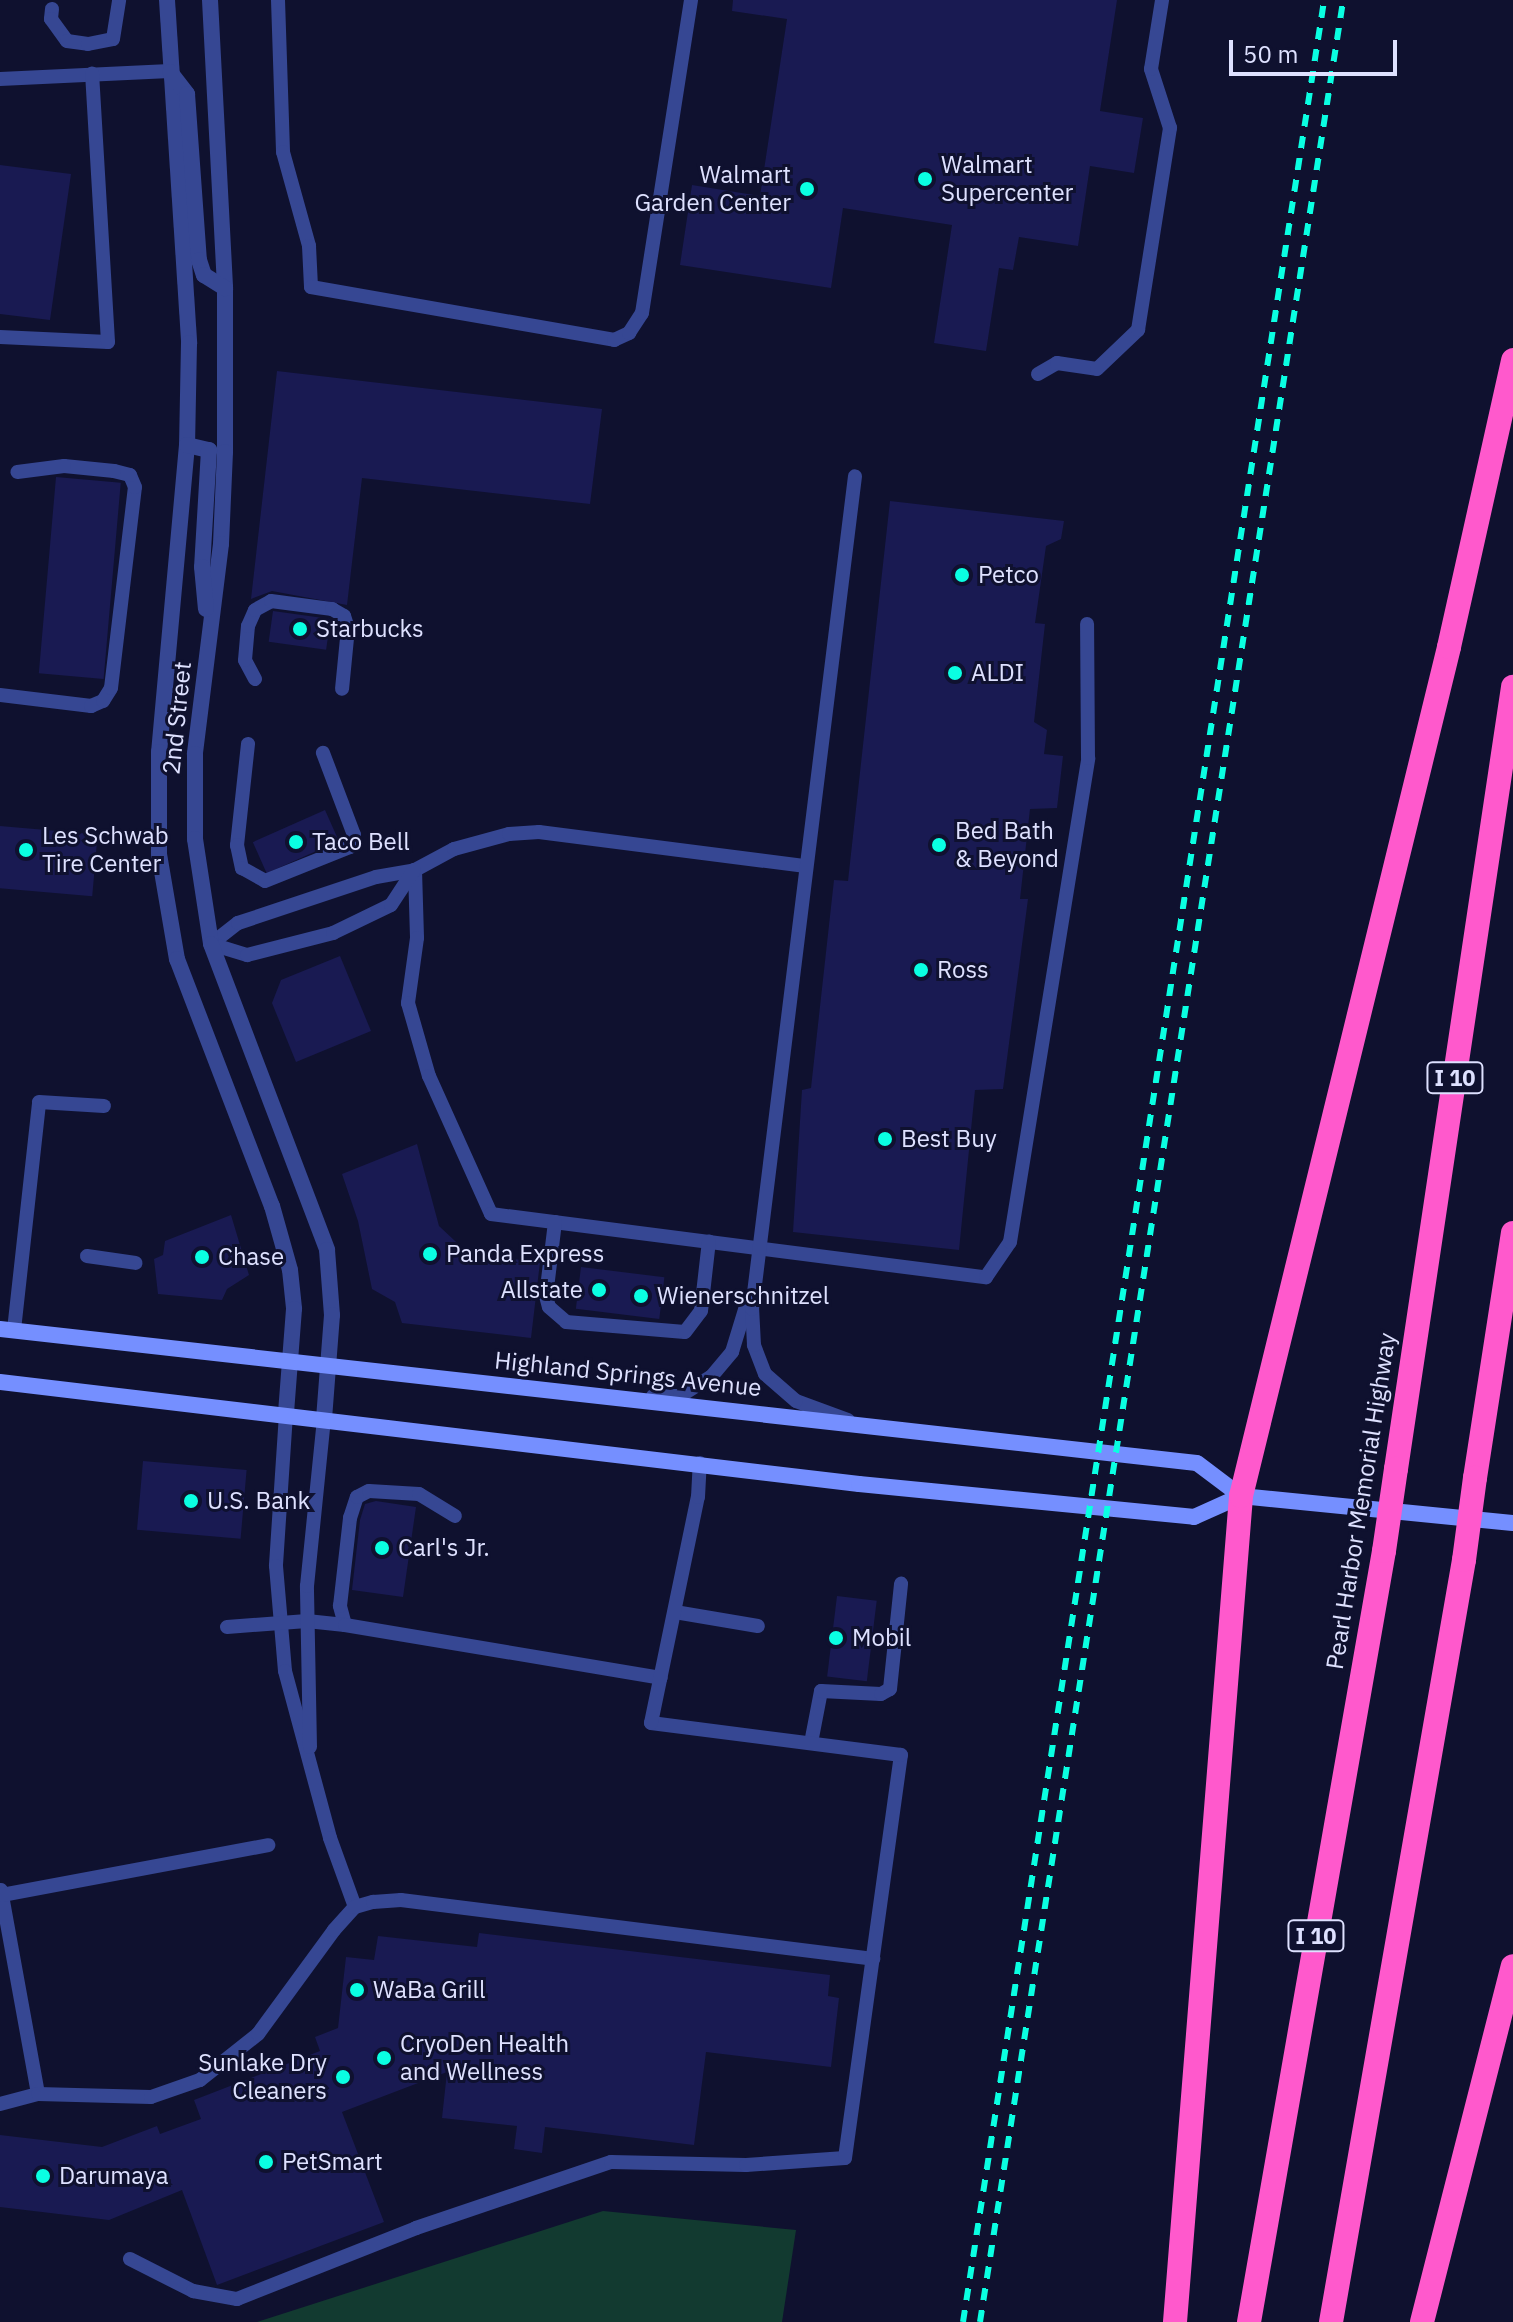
<!DOCTYPE html>
<style>
body{margin:0}
#map{position:relative;width:1513px;height:2322px;overflow:hidden;background:#0f112f;font-family:"IBM Plex Sans",sans-serif}
div>[style]{position:absolute}
[style*='--x']{left:calc(var(--x)*1px);top:calc(var(--y)*1px);width:calc(var(--w)*1px);rotate:calc(var(--a)*1deg)}
.green>*{inset:0;background:#123a30}
.building>*{inset:0;background:#191a52;transform-origin:0 0}
.service>*{height:14px;margin:-7px;padding:0 7px;transform-origin:7px;border-radius:7px;background:#364793}
.tertiary>*{height:16px;margin:-8px;padding:0 8px;transform-origin:8px;border-radius:8px;background:#364793}
.secondary>*{height:16px;margin:-8px;padding:0 8px;transform-origin:8px;border-radius:8px;background:#758fff}
.motorway>*{height:24px;margin:-12px;padding:0 12px;transform-origin:12px;border-radius:12px;background:#ff59cc}
.rail>*{height:6px;margin-top:-3px;transform-origin:0;background:repeating-linear-gradient(90deg,#0affe2 0 12px,transparent 0 22px)}
.motorway-bridge>*{height:24px;margin:-12px;padding:0 12px;transform-origin:12px;border-radius:12px;background:#ff59cc}
.dots>*{width:22px;height:22px;translate:-50% -50%;box-sizing:border-box;border:4px solid #0f112f;border-radius:50%}
span{translate:-50% -50%;white-space:nowrap;text-align:center;line-height:1.15;-webkit-text-stroke:6px #0f112f;paint-order:stroke}
.shield-label span{padding:2px 6px;background:#0f112f;border:2px solid;border-radius:6px;-webkit-text-stroke-width:0}
.shield-label{font-size:22px;color:#dee1ff;font-weight:700}
.poi-label{font-size:24px;color:#dee1ff}
.left{translate:0 -50%;text-align:left}
.right{translate:-100% -50%;text-align:right}
.street-label{font-size:24px;color:#dee1ff}
.scale{position:absolute;left:1229px;top:40px;width:168px;height:36px;box-sizing:border-box;border:4px solid #dee1ff;border-top:0;padding-left:10px;font-size:24px;line-height:28px;white-space:nowrap;color:#dee1ff;-webkit-text-stroke:6px #0f112f;paint-order:stroke}
</style>
<div id="map">
<div class="green">
<div style="clip-path:polygon(603px 2211px,796px 2230px,782px 2322px,257px 2322px)"></div>
</div>
<div class="building">
<div style="clip-path:polygon(733px 0,1117px 0,1100px 111px,1143px 118px,1134px 173px,1090px 166px,1078px 246px,1019px 237px,1013px 270px,999px 268px,986px 351px,934px 343px,952px 225px,843px 208px,831px 288px,680px 265px,692px 185px,760px 196px,787px 19px,732px 11px)"></div>
<div style="clip-path:polygon(0 165px,71px 174px,50px 320px,0 314px)"></div>
<div style="clip-path:polygon(277px 371px,602px 409px,590px 504px,362px 478px,347px 605px,272px 591px,251px 599px)"></div>
<div style="left:56px;top:477px;width:65px;height:197px;rotate:5deg"></div>
<div style="clip-path:polygon(890px 501px,1064px 521px,1061px 539px,1046px 546px,1035px 623px,1045px 624px,1034px 722px,1047px 730px,1044px 754px,1063px 756px,1057px 808px,1030px 809px,1020px 899px,1028px 899px,1003px 1089px,975px 1090px,959px 1250px,793px 1232px,802px 1090px,811px 1088px,834px 880px,848px 881px)"></div>
<div style="left:273px;top:611px;width:58px;height:31px;rotate:8deg"></div>
<div style="left:325px;top:810px;width:34px;height:79px;rotate:66deg"></div>
<div style="left:0;top:826px;width:98px;height:62px;rotate:5deg"></div>
<div style="clip-path:polygon(340px 956px,371px 1031px,296px 1062px,272px 1003px,281px 980px)"></div>
<div style="clip-path:polygon(417px 1144px,439px 1226px,469px 1254px,540px 1262px,531px 1338px,402px 1323px,395px 1302px,372px 1289px,358px 1221px,342px 1174px)"></div>
<div style="clip-path:polygon(231px 1215px,249px 1275px,227px 1289px,222px 1300px,158px 1294px,154px 1259px,163px 1255px,165px 1241px)"></div>
<div style="left:581px;top:1267px;width:84px;height:42px;rotate:7deg"></div>
<div style="left:143px;top:1461px;width:104px;height:69px;rotate:5deg"></div>
<div style="clip-path:polygon(376px 1501px,416px 1507px,403px 1597px,352px 1590px,360px 1520px,365px 1504px)"></div>
<div style="left:837px;top:1596px;width:40px;height:81px;rotate:7deg"></div>
<div style="clip-path:polygon(479px 1933px,830px 1975px,828px 1996px,839px 1998px,831px 2067px,706px 2052px,694px 2145px,545px 2127px,542px 2153px,514px 2149px,517px 2126px,442px 2118px,447px 2072px,342px 2112px,384px 2222px,217px 2285px,182px 2190px,109px 2220px,0 2207px,0 2135px,102px 2147px,157px 2126px,160px 2134px,201px 2119px,194px 2100px,320px 2051px,315px 2037px,338px 2028px,346px 1957px,374px 1960px,378px 1936px,477px 1947px)"></div>
</div>
<div class="service">
<div style="--x:278;--y:0;--w:152;--a:88.1"></div>
<div style="--x:283;--y:152;--w:98;--a:74.5"></div>
<div style="--x:309;--y:246;--w:41;--a:87.2"></div>
<div style="--x:311;--y:287;--w:308;--a:9.9"></div>
<div style="--x:614;--y:340;--w:17;--a:-25"></div>
<div style="--x:629;--y:333;--w:24;--a:-57"></div>
<div style="--x:642;--y:313;--w:317;--a:-81.1"></div>
<div style="--x:52;--y:9;--w:10;--a:96"></div>
<div style="--x:51;--y:19;--w:27;--a:54"></div>
<div style="--x:67;--y:41;--w:21;--a:8"></div>
<div style="--x:88;--y:44;--w:25;--a:-11"></div>
<div style="--x:113;--y:39;--w:39;--a:-81"></div>
<div style="--x:0;--y:79;--w:170;--a:-2.7"></div>
<div style="--x:0;--y:337;--w:108;--a:2.7"></div>
<div style="--x:108;--y:342;--w:269;--a:-93.4"></div>
<div style="--x:1038;--y:374;--w:22;--a:-30"></div>
<div style="--x:1057;--y:363;--w:40;--a:8.5"></div>
<div style="--x:1097;--y:369;--w:57;--a:-43.6"></div>
<div style="--x:1138;--y:330;--w:205;--a:-81"></div>
<div style="--x:1170;--y:128;--w:62;--a:-107.9"></div>
<div style="--x:1151;--y:69;--w:70;--a:-80.9"></div>
<div style="--x:255;--y:679;--w:21;--a:-118"></div>
<div style="--x:245;--y:660;--w:34;--a:-85"></div>
<div style="--x:248;--y:626;--w:17;--a:-66"></div>
<div style="--x:255;--y:610;--w:18;--a:-29"></div>
<div style="--x:271;--y:601;--w:62;--a:7.5"></div>
<div style="--x:332;--y:609;--w:14;--a:30"></div>
<div style="--x:344;--y:616;--w:13;--a:72"></div>
<div style="--x:348;--y:628;--w:61;--a:95.6"></div>
<div style="--x:0;--y:695;--w:92;--a:6.9"></div>
<div style="--x:91;--y:706;--w:13;--a:-23"></div>
<div style="--x:103;--y:701;--w:15;--a:-58"></div>
<div style="--x:111;--y:688;--w:202;--a:-83.2"></div>
<div style="--x:135;--y:487;--w:13;--a:-113"></div>
<div style="--x:130;--y:475;--w:16;--a:-166"></div>
<div style="--x:114;--y:471;--w:50;--a:-174.3"></div>
<div style="--x:64;--y:466;--w:47;--a:172.7"></div>
<div style="--x:248;--y:744;--w:102;--a:96.2"></div>
<div style="--x:237;--y:845;--w:24;--a:78"></div>
<div style="--x:242;--y:868;--w:26;--a:29"></div>
<div style="--x:265;--y:881;--w:92;--a:-21.8"></div>
<div style="--x:350;--y:847;--w:13;--a:-72"></div>
<div style="--x:354;--y:835;--w:88;--a:-110.7"></div>
<div style="--x:415;--y:870;--w:68;--a:88.3"></div>
<div style="--x:417;--y:938;--w:66;--a:97.9"></div>
<div style="--x:408;--y:1003;--w:76;--a:74"></div>
<div style="--x:429;--y:1076;--w:151;--a:65.8"></div>
<div style="--x:491;--y:1214;--w:499;--a:7.3"></div>
<div style="--x:986;--y:1277;--w:42;--a:-55.6"></div>
<div style="--x:1010;--y:1242;--w:490;--a:-80.8"></div>
<div style="--x:1088;--y:758;--w:134;--a:-90.4"></div>
<div style="--x:211;--y:944;--w:34;--a:-38"></div>
<div style="--x:238;--y:923;--w:145;--a:-18.4"></div>
<div style="--x:376;--y:877;--w:40;--a:-10"></div>
<div style="--x:415;--y:870;--w:44;--a:-28.3"></div>
<div style="--x:454;--y:849;--w:57;--a:-15.3"></div>
<div style="--x:509;--y:834;--w:30;--a:-4"></div>
<div style="--x:539;--y:832;--w:269;--a:7.3"></div>
<div style="--x:211;--y:944;--w:38;--a:17"></div>
<div style="--x:247;--y:955;--w:89;--a:-14.3"></div>
<div style="--x:333;--y:933;--w:64;--a:-25.8"></div>
<div style="--x:391;--y:905;--w:42;--a:-56.7"></div>
<div style="--x:555;--y:1222;--w:75;--a:96.9"></div>
<div style="--x:546;--y:1296;--w:11;--a:75"></div>
<div style="--x:549;--y:1307;--w:23;--a:41"></div>
<div style="--x:566;--y:1322;--w:119;--a:4.8"></div>
<div style="--x:685;--y:1332;--w:26;--a:-53"></div>
<div style="--x:701;--y:1311;--w:70;--a:-83.5"></div>
<div style="--x:87;--y:1256;--w:49;--a:8.1"></div>
<div style="--x:14;--y:1330;--w:229;--a:-83.7"></div>
<div style="--x:39;--y:1102;--w:65;--a:3.5"></div>
<div style="--x:653;--y:1396;--w:27;--a:0"></div>
<div style="--x:680;--y:1396;--w:36;--a:-32"></div>
<div style="--x:711;--y:1377;--w:33;--a:-50"></div>
<div style="--x:732;--y:1352;--w:51;--a:-73"></div>
<div style="--x:286;--y:1414;--w:152;--a:93.8"></div>
<div style="--x:276;--y:1566;--w:105;--a:85.1"></div>
<div style="--x:285;--y:1671;--w:173;--a:74.9"></div>
<div style="--x:330;--y:1838;--w:73;--a:70.1"></div>
<div style="--x:848;--y:1420;--w:55;--a:-159.9"></div>
<div style="--x:796;--y:1401;--w:41;--a:-138.9"></div>
<div style="--x:765;--y:1374;--w:31;--a:-111"></div>
<div style="--x:754;--y:1345;--w:36;--a:-93"></div>
<div style="--x:752;--y:1309;--w:839;--a:-82.95"></div>
<div style="--x:675;--y:1612;--w:84;--a:9.6"></div>
<div style="--x:345;--y:1625;--w:20;--a:-105"></div>
<div style="--x:340;--y:1606;--w:89;--a:-83.5"></div>
<div style="--x:350;--y:1518;--w:22;--a:-72"></div>
<div style="--x:357;--y:1497;--w:13;--a:-27"></div>
<div style="--x:369;--y:1491;--w:50;--a:3.4"></div>
<div style="--x:419;--y:1494;--w:42;--a:31.4"></div>
<div style="--x:227;--y:1627;--w:80;--a:-4.3"></div>
<div style="--x:307;--y:1621;--w:38;--a:6"></div>
<div style="--x:345;--y:1625;--w:320;--a:9.5"></div>
<div style="--x:811;--y:1743;--w:53;--a:-79.1"></div>
<div style="--x:821;--y:1691;--w:60;--a:2.9"></div>
<div style="--x:881;--y:1694;--w:10;--a:-29"></div>
<div style="--x:890;--y:1689;--w:106;--a:-84"></div>
<div style="--x:310;--y:1747;--w:161;--a:-91.1"></div>
<div style="--x:307;--y:1586;--w:168;--a:-84.2"></div>
<div style="--x:1;--y:1890;--w:207;--a:79.7"></div>
<div style="--x:2;--y:1895;--w:271;--a:-10.6"></div>
<div style="--x:0;--y:2104;--w:39;--a:-15"></div>
<div style="--x:38;--y:2094;--w:113;--a:1.5"></div>
<div style="--x:151;--y:2097;--w:52;--a:-19.1"></div>
<div style="--x:200;--y:2080;--w:74;--a:-38.4"></div>
<div style="--x:258;--y:2034;--w:129;--a:-53.8"></div>
<div style="--x:334;--y:1930;--w:31;--a:-48"></div>
<div style="--x:355;--y:1907;--w:19;--a:-16"></div>
<div style="--x:373;--y:1902;--w:28;--a:-4"></div>
<div style="--x:401;--y:1900;--w:476;--a:7.1"></div>
<div style="--x:130;--y:2259;--w:71;--a:26.9"></div>
<div style="--x:193;--y:2291;--w:45;--a:10.3"></div>
<div style="--x:237;--y:2299;--w:193;--a:-21.6"></div>
<div style="--x:416;--y:2228;--w:206;--a:-18.7"></div>
<div style="--x:611;--y:2162;--w:135;--a:1.3"></div>
<div style="--x:746;--y:2165;--w:99;--a:-4"></div>
<div style="--x:845;--y:2158;--w:407;--a:-82.1"></div>
<div style="--x:901;--y:1755;--w:252;--a:-172.7"></div>
<div style="--x:651;--y:1723;--w:231;--a:-78.3"></div>
<div style="--x:698;--y:1497;--w:34;--a:-87"></div>
</div>
<div class="tertiary">
<div style="--x:167;--y:0;--w:344;--a:86.3"></div>
<div style="--x:189;--y:343;--w:102;--a:91.1"></div>
<div style="--x:187;--y:445;--w:308;--a:95.2"></div>
<div style="--x:159;--y:752;--w:102;--a:90"></div>
<div style="--x:159;--y:854;--w:107;--a:80.3"></div>
<div style="--x:177;--y:959;--w:265;--a:69"></div>
<div style="--x:272;--y:1206;--w:66;--a:74.3"></div>
<div style="--x:290;--y:1270;--w:39;--a:84"></div>
<div style="--x:294;--y:1309;--w:105;--a:94.4"></div>
<div style="--x:210;--y:0;--w:288;--a:87"></div>
<div style="--x:225;--y:288;--w:164;--a:90"></div>
<div style="--x:225;--y:452;--w:92;--a:92.5"></div>
<div style="--x:221;--y:544;--w:212;--a:97.1"></div>
<div style="--x:195;--y:754;--w:85;--a:90"></div>
<div style="--x:195;--y:839;--w:106;--a:81.3"></div>
<div style="--x:211;--y:944;--w:327;--a:69.2"></div>
<div style="--x:327;--y:1250;--w:65;--a:85.6"></div>
<div style="--x:332;--y:1315;--w:104;--a:94.4"></div>
<div style="--x:170;--y:72;--w:28;--a:52"></div>
<div style="--x:187;--y:94;--w:166;--a:85.9"></div>
<div style="--x:199;--y:260;--w:16;--a:72"></div>
<div style="--x:204;--y:275;--w:25;--a:32"></div>
<div style="--x:187;--y:445;--w:23;--a:13"></div>
<div style="--x:209;--y:450;--w:117;--a:93.4"></div>
<div style="--x:202;--y:567;--w:42;--a:84.6"></div>
</div>
<div class="secondary">
<div style="--x:0;--y:1329;--w:1204;--a:6.39"></div>
<div style="--x:1197;--y:1463;--w:55;--a:36.9"></div>
<div style="--x:0;--y:1382;--w:865;--a:6.77"></div>
<div style="--x:859;--y:1484;--w:337;--a:5.6"></div>
<div style="--x:1194;--y:1517;--w:51;--a:-24.1"></div>
<div style="--x:1241;--y:1496;--w:273;--a:5.7"></div>
</div>
<div class="motorway">
<div style="--x:1396;--y:1469;--w:791;--a:-81.49"></div>
<div style="--x:1475;--y:1478;--w:248;--a:-81.2"></div>
<div style="--x:1175;--y:2322;--w:829;--a:-85.43"></div>
<div style="--x:1241;--y:1496;--w:874;--a:-76.23"></div>
<div style="--x:1449;--y:647;--w:294;--a:-77.4"></div>
<div style="--x:1249;--y:2322;--w:783;--a:-80.07"></div>
<div style="--x:1331;--y:2322;--w:774;--a:-80.1"></div>
<div style="--x:1422;--y:2322;--w:367;--a:-75.7"></div>
</div>
<div class="rail">
<div style="--x:963;--y:2322;--w:2350;--a:-81.16"></div>
<div style="--x:980;--y:2322;--w:2350;--a:-81.11"></div>
</div>
<div class="motorway-bridge">
<div style="--x:1384;--y:1551;--w:83;--a:-81.7"></div>
<div style="--x:1464;--y:1560;--w:83;--a:-82.4"></div>
</div>
<div class="dots">
<div style="left:925px;top:179px;background:#0affe2"></div>
<div style="left:807px;top:189px;background:#0affe2"></div>
<div style="left:962px;top:575px;background:#0affe2"></div>
<div style="left:300px;top:629px;background:#0affe2"></div>
<div style="left:955px;top:673px;background:#0affe2"></div>
<div style="left:296px;top:842px;background:#0affe2"></div>
<div style="left:939px;top:845px;background:#0affe2"></div>
<div style="left:26px;top:850px;background:#0affe2"></div>
<div style="left:921px;top:970px;background:#0affe2"></div>
<div style="left:885px;top:1139px;background:#0affe2"></div>
<div style="left:430px;top:1254px;background:#0affe2"></div>
<div style="left:202px;top:1257px;background:#0affe2"></div>
<div style="left:599px;top:1290px;background:#0affe2"></div>
<div style="left:641px;top:1296px;background:#0affe2"></div>
<div style="left:191px;top:1501px;background:#0affe2"></div>
<div style="left:382px;top:1548px;background:#0affe2"></div>
<div style="left:836px;top:1638px;background:#0affe2"></div>
<div style="left:357px;top:1990px;background:#0affe2"></div>
<div style="left:384px;top:2058px;background:#0affe2"></div>
<div style="left:343px;top:2077px;background:#0affe2"></div>
<div style="left:266px;top:2162px;background:#0affe2"></div>
<div style="left:43px;top:2176px;background:#0affe2"></div>
</div>
<div class="shield-label">
<span style="left:1455px;top:1078px">I 10</span>
<span style="left:1316px;top:1936px">I 10</span>
</div>
<div class="poi-label">
<span class="left" style="left:941px;top:179px">Walmart<br>Supercenter</span>
<span class="right" style="left:791px;top:189px">Walmart<br>Garden Center</span>
<span class="left" style="left:978px;top:575px">Petco</span>
<span class="left" style="left:316px;top:629px">Starbucks</span>
<span class="left" style="left:971px;top:673px">ALDI</span>
<span class="left" style="left:955px;top:845px">Bed Bath<br>&amp; Beyond</span>
<span class="left" style="left:42px;top:850px">Les Schwab<br>Tire Center</span>
<span class="left" style="left:312px;top:842px">Taco Bell</span>
<span class="left" style="left:937px;top:970px">Ross</span>
<span class="left" style="left:901px;top:1139px">Best Buy</span>
<span class="left" style="left:446px;top:1254px">Panda Express</span>
<span class="left" style="left:218px;top:1257px">Chase</span>
<span class="right" style="left:583px;top:1290px">Allstate</span>
<span class="left" style="left:657px;top:1296px">Wienerschnitzel</span>
<span class="left" style="left:207px;top:1501px">U.S. Bank</span>
<span class="left" style="left:398px;top:1548px">Carl's Jr.</span>
<span class="left" style="left:852px;top:1638px">Mobil</span>
<span class="left" style="left:373px;top:1990px">WaBa Grill</span>
<span class="left" style="left:400px;top:2058px">CryoDen Health<br>and Wellness</span>
<span class="right" style="left:327px;top:2077px">Sunlake Dry<br>Cleaners</span>
<span class="left" style="left:282px;top:2162px">PetSmart</span>
<span class="left" style="left:59px;top:2176px">Darumaya</span>
</div>
<div class="street-label">
<span style="left:177px;top:718px;rotate:-84deg">2nd Street</span>
<span style="left:628px;top:1374px;rotate:6deg">Highland Springs Avenue</span>
<span style="left:1361px;top:1501px;rotate:-81deg">Pearl Harbor Memorial Highway</span>
</div>
<div class="scale">50 m</div>
</div>
